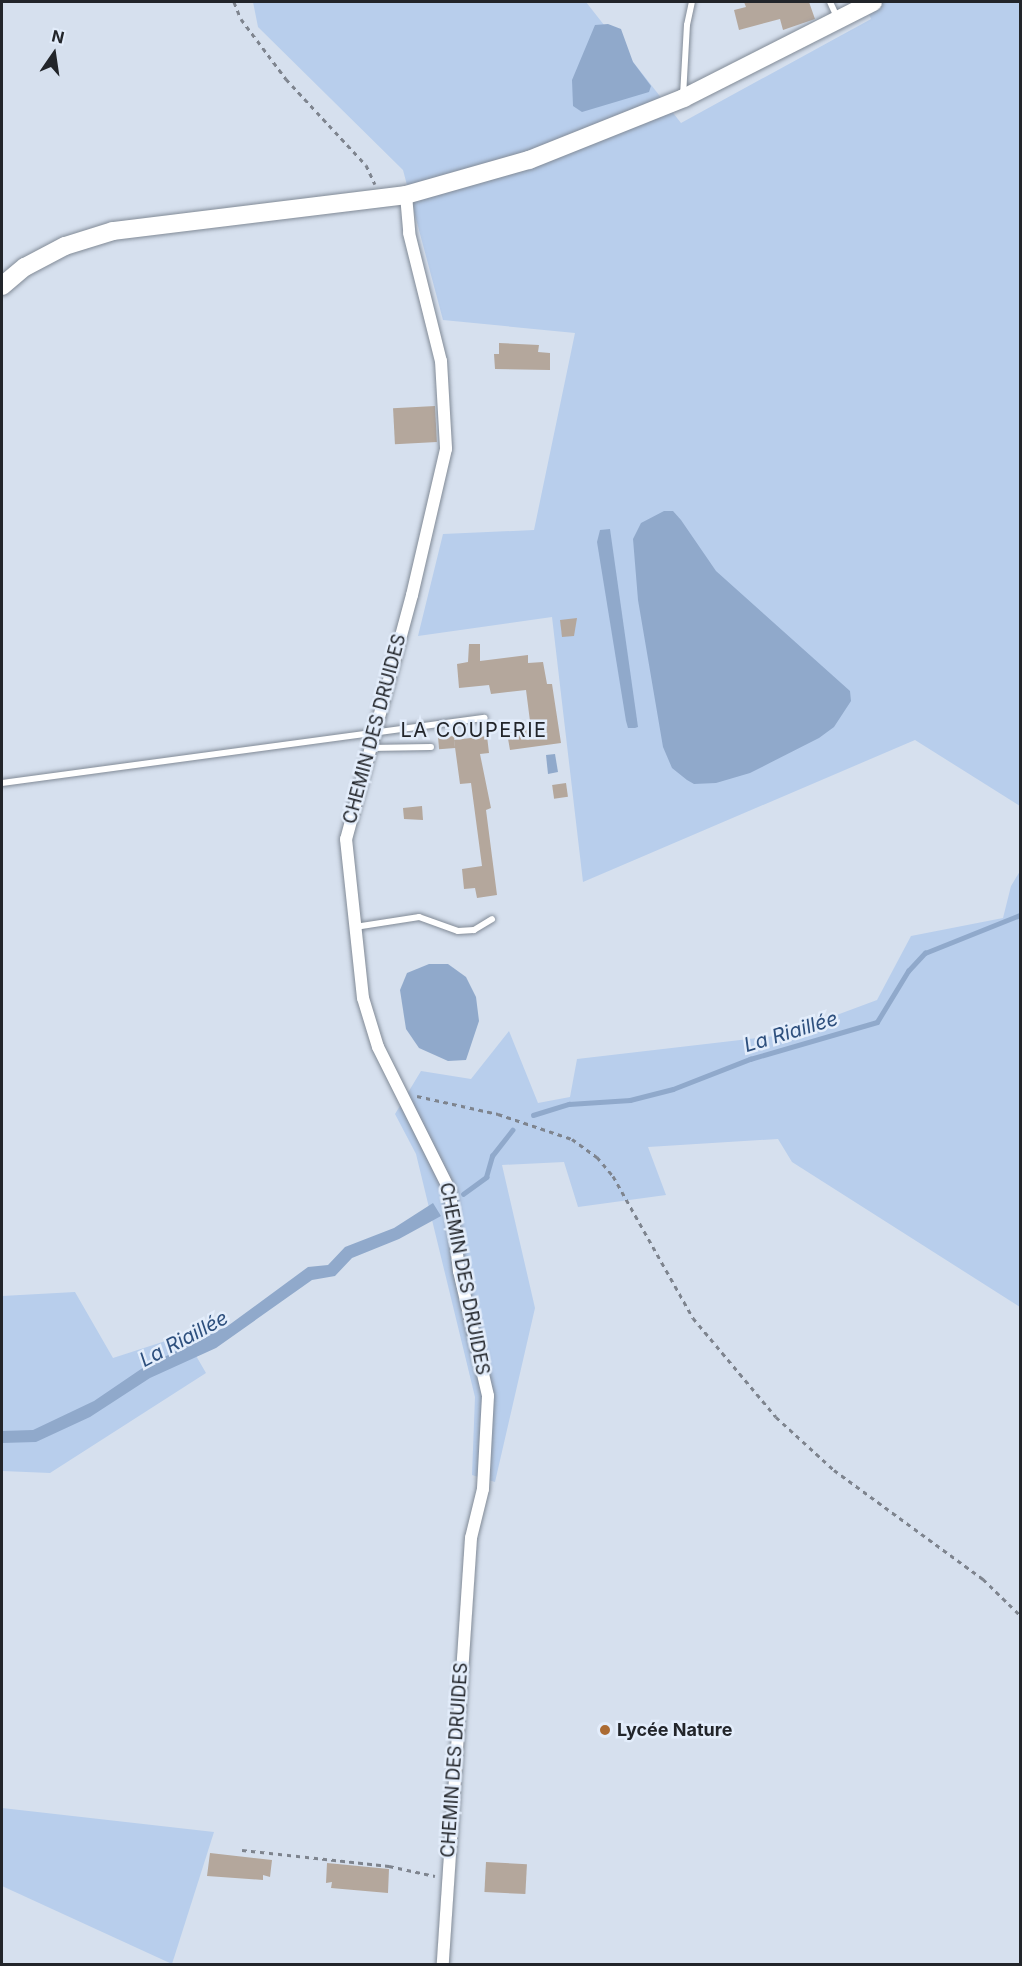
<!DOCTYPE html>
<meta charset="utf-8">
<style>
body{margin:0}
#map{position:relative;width:1022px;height:1966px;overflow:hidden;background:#d6e0ee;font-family:Inter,sans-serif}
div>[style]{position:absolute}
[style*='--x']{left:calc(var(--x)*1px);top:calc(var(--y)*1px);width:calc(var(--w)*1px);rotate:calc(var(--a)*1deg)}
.green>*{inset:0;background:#b8ceec}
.water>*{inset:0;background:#90a9cb}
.stream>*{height:4.5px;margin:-2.25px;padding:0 2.25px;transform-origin:2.25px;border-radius:2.25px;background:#90a9cb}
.building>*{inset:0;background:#b4a79c;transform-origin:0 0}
.path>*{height:3px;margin-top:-1.5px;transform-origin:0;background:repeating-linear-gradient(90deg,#7e848e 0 4.5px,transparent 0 9px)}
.roads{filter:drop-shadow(0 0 2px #818a96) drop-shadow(0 0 2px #818a96)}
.lane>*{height:6px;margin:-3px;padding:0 3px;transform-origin:3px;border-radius:3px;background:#fff}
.street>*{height:12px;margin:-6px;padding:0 6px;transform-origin:6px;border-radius:6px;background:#fff}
.secondary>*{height:18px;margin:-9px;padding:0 9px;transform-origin:9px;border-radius:9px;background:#fff}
.dots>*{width:16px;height:16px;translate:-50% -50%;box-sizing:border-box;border:3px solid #e3edfb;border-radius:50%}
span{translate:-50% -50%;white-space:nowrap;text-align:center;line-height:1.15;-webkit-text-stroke:5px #e3edfb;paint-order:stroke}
.street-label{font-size:18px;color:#22252a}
.poi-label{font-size:18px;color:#22252a;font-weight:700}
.left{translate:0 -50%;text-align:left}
.neighbourhood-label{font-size:20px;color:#22252a;letter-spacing:1.5px}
.water-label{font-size:20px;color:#2d4f7d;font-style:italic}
.frame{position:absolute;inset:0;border:3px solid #22252a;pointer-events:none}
.north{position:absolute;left:24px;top:24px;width:60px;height:60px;-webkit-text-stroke:4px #e3edfb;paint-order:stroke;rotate:13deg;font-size:16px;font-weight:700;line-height:24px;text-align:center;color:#22252a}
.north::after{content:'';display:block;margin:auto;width:21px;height:27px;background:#22252a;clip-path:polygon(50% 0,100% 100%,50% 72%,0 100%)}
</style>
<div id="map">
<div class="green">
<div style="clip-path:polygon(253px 2px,586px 2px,681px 123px,871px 19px,864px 2px,1020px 2px,1020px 806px,915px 740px,583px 882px,552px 617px,418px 636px,443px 534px,534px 530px,575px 333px,443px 320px,403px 170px,258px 27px)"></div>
<div style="clip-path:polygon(1020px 871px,1020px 1307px,792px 1162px,778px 1139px,648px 1147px,666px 1195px,578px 1207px,564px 1162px,502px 1165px,535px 1308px,495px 1482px,472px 1475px,475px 1397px,416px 1154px,395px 1114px,421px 1071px,471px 1079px,509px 1031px,538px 1103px,570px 1097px,577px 1059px,783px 1035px,877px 1000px,911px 936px,1003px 918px,1011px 886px)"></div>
<div style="clip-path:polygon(75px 1292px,113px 1358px,184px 1335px,206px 1373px,50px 1473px,2px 1471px,2px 1296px)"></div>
<div style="clip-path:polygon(2px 1808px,214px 1832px,172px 1964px,2px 1886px)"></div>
</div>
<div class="water">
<div style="clip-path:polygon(608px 24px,621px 29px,633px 62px,651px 86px,649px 92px,582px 112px,573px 106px,572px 80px,595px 25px)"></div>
<div style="clip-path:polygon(664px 511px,673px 511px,681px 520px,716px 571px,850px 691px,851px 701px,834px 727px,819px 738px,750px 773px,716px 783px,694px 784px,687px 780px,672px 768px,663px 747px,638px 600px,633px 539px,641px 523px)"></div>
<div style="clip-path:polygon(610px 529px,638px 727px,635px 728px,628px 728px,626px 721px,597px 542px,600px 530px)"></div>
<div style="clip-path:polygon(555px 754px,558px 772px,548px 774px,546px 755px)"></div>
<div style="clip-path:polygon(429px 964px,448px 964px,466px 977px,476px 997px,479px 1021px,466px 1060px,448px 1061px,419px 1048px,406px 1029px,400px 990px,407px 973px)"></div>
<div style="clip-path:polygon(433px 1203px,441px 1216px,399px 1239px,352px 1258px,335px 1276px,312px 1280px,216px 1348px,150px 1378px,90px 1417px,36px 1442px,2px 1443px,2px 1431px,33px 1430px,94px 1401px,144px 1367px,229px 1325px,308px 1267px,328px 1265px,345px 1247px,394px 1228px)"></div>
</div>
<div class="stream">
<div style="--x:533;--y:1115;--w:38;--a:-17"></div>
<div style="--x:569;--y:1104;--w:61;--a:-3.8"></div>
<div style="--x:630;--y:1100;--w:44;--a:-14.3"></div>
<div style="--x:673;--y:1089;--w:83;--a:-21.3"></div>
<div style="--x:750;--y:1059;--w:132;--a:-16.2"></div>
<div style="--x:877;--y:1022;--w:60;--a:-58.7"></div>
<div style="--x:908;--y:971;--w:25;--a:-47"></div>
<div style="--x:925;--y:953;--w:102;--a:-21.8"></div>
<div style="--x:463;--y:1194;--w:29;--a:-36"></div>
<div style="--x:486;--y:1177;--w:22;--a:-74"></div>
<div style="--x:492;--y:1156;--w:33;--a:-52"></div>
</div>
<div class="building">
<div style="clip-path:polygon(744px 2px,809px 2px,815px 19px,783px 30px,780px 19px,739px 30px,734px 10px,746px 7px)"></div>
<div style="clip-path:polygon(499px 343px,539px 345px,538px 352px,550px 353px,550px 370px,495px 369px,494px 354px,499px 354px)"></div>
<div style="left:435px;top:406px;width:36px;height:42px;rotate:87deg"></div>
<div style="clip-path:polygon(577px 618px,574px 636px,562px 637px,560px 620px)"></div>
<div style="clip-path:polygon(469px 644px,480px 644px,480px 661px,528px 655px,528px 663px,543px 662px,547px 684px,552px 684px,561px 743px,510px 750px,507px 733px,531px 729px,526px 690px,491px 694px,489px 685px,459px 688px,457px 664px,468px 662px)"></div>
<div style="left:454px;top:736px;width:12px;height:16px;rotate:85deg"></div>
<div style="clip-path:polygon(487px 736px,489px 753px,480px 754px,491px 808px,486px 810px,497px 895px,477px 898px,475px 888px,464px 889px,462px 869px,482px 866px,471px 783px,460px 784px,454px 740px)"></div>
<div style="left:566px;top:783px;width:14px;height:14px;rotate:82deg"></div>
<div style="clip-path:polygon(422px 806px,423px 820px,404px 819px,403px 808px)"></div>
<div style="clip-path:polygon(210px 1853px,272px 1860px,270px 1877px,263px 1875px,263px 1880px,207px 1876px)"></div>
<div style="left:486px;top:1862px;width:41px;height:30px;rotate:3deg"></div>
<div style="clip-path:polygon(327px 1863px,389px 1869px,388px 1893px,331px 1888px,332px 1882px,326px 1883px)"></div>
</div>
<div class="path">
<div style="--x:234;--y:2;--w:18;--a:68"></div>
<div style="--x:241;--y:19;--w:75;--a:53.1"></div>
<div style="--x:286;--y:79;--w:117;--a:47.1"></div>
<div style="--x:366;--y:165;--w:21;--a:65"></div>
<div style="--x:417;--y:1096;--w:83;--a:12.5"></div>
<div style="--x:498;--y:1114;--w:78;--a:18.7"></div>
<div style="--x:572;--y:1139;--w:31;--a:36"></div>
<div style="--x:597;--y:1157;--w:25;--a:50"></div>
<div style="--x:613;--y:1176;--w:163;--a:60.6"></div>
<div style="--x:693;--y:1318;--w:129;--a:50"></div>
<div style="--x:776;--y:1417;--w:79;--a:42.4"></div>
<div style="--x:834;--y:1470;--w:185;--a:36.2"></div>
<div style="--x:983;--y:1579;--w:52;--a:44.2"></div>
<div style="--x:242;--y:1850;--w:148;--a:6.2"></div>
<div style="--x:389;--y:1866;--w:47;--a:12.3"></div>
</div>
<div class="roads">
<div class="lane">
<div style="--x:830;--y:2;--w:19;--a:65"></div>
<div style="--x:683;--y:96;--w:71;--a:-86.8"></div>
<div style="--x:687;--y:25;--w:24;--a:-78"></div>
<div style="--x:369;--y:748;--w:62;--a:-0.9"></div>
<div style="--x:2;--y:783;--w:487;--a:-7.7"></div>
<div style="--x:355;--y:927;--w:65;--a:-8.9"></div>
<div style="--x:419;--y:917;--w:41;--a:19.7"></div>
<div style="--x:458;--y:931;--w:16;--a:-4"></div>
<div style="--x:474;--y:930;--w:21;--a:-31"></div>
</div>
<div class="street">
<div style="--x:406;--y:195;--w:38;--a:85"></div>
<div style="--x:409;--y:233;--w:132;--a:76"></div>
<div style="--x:441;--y:361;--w:88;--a:86.7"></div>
<div style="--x:446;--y:449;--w:150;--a:103.1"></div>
<div style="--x:412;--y:595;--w:253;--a:105.1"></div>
<div style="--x:346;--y:839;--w:160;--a:83.9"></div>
<div style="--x:363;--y:998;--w:51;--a:73"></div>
<div style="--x:378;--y:1047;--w:161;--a:63.4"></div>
<div style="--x:450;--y:1191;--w:81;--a:83.6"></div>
<div style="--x:459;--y:1271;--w:128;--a:76.9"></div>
<div style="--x:488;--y:1396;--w:93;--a:93.1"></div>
<div style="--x:483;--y:1489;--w:50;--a:103.8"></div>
<div style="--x:471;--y:1538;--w:427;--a:93.8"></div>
</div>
<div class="secondary">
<div style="--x:2;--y:286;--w:30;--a:-40"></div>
<div style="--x:25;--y:267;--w:45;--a:-27.7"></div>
<div style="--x:65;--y:246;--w:50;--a:-17.4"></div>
<div style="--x:113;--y:231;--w:295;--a:-7"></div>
<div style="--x:406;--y:195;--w:128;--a:-15.9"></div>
<div style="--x:529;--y:160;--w:167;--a:-21.8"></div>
<div style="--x:684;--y:98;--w:212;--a:-26.9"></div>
</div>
</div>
<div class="dots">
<div style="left:605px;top:1730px;background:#ab6b33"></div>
</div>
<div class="street-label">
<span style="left:375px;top:729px;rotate:-75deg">CHEMIN DES DRUIDES</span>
<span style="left:464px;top:1279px;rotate:79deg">CHEMIN DES DRUIDES</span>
<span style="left:455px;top:1760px;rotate:-86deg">CHEMIN DES DRUIDES</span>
</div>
<div class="poi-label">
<span class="left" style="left:617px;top:1730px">Lycée Nature</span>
</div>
<div class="neighbourhood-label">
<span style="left:474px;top:730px">LA COUPERIE</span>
</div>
<div class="water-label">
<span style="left:791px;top:1032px;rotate:-17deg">La Riaillée</span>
<span style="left:184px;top:1339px;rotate:-28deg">La Riaillée</span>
</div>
<div class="frame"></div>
<div class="north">N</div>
</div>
